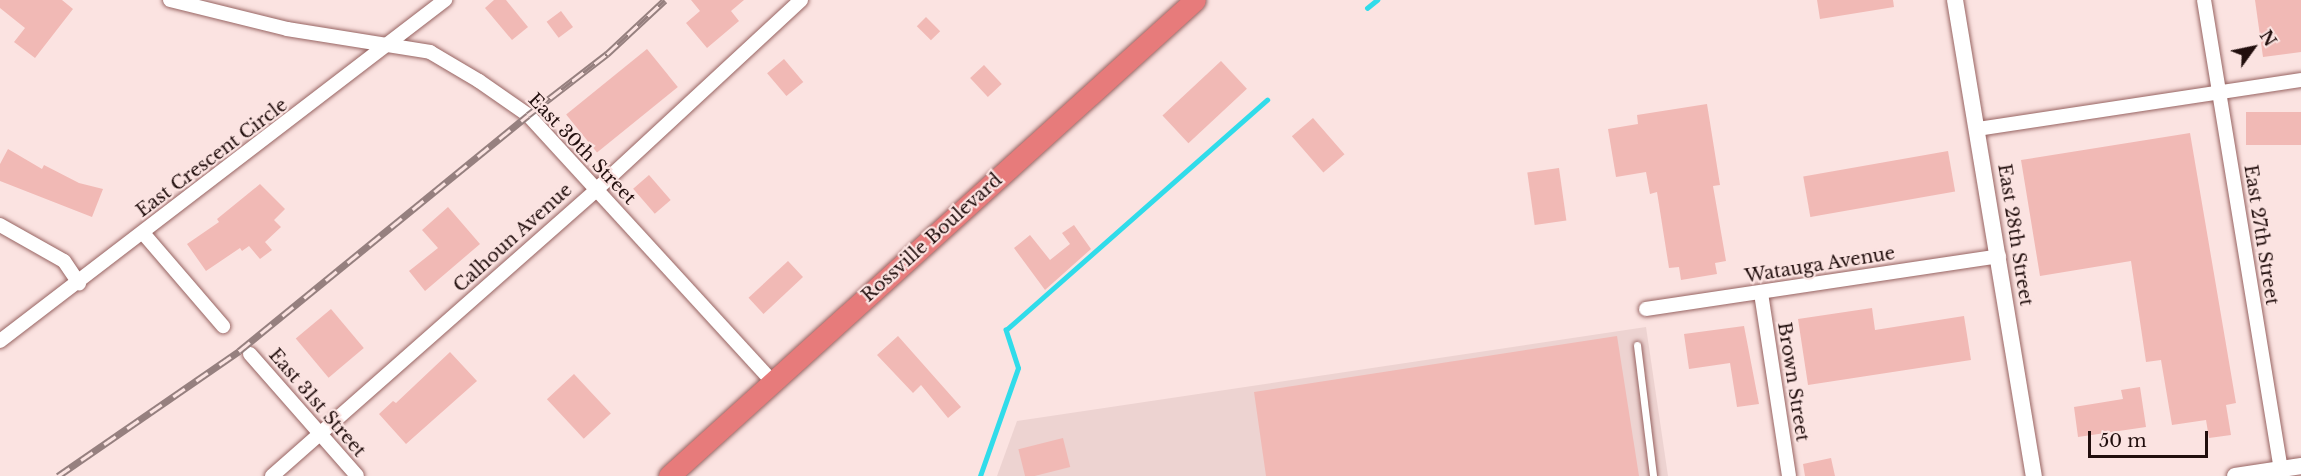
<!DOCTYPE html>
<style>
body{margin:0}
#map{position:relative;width:2301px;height:476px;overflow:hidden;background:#fbe3e1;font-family:"Libre Baskerville",serif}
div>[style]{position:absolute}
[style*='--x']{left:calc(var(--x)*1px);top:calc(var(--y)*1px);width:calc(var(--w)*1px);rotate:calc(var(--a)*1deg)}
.built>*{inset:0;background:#edd3d1}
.stream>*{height:4.5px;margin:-2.25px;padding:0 2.25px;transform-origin:2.25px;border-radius:2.25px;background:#30dcea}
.building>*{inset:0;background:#f1b9b5;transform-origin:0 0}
.roads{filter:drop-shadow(0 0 2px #976462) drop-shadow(0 0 2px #976462)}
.service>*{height:7px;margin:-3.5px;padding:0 3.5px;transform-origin:3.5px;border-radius:3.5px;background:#fff}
.minor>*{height:14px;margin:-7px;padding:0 7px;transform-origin:7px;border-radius:7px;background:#fff}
.tertiary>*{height:16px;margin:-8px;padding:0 8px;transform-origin:8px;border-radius:8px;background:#fff}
.trunk>*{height:21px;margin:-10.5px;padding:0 10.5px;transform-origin:10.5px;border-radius:10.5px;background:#e77b7b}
.rail>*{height:7px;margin-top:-3.5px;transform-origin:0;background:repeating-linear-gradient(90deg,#fbe3e1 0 14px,#96807f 0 28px);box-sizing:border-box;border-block:2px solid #96807f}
span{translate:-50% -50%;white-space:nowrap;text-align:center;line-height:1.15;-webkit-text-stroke:4.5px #fbe3e1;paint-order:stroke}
.street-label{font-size:18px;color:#210e0d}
.north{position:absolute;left:2223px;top:18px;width:60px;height:60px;-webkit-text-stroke:4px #fbe3e1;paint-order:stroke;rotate:57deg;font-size:16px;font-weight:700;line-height:24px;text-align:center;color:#210e0d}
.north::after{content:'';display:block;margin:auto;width:21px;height:27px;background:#210e0d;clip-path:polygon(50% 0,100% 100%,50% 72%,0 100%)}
.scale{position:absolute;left:2088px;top:431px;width:120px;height:27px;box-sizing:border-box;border:3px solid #210e0d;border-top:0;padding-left:8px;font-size:18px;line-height:21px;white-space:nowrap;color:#210e0d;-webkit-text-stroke:4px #fbe3e1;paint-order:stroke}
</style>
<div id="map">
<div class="built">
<div style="clip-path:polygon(1646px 327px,1668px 476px,997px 476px,1017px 421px)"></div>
</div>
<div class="stream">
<div style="--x:1367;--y:8;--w:13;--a:-39"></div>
<div style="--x:980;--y:476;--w:114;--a:-70.6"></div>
<div style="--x:1018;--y:368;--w:40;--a:-108"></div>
<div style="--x:1006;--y:330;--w:348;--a:-41.4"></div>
</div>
<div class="building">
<div style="clip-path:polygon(0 0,62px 0,73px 9px,35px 58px,14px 42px,25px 28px,0 8px)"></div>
<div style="clip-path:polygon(494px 0,506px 0,528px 27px,512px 40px,485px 8px)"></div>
<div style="clip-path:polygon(691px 0,744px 0,731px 11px,739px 21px,707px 48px,686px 23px,700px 11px)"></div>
<div style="clip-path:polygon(1817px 0,1893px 0,1894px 7px,1820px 19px)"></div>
<div style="clip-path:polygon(2255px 0,2301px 0,2301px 52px,2263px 57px)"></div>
<div style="left:561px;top:11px;width:20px;height:18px;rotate:53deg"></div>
<div style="left:926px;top:17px;width:20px;height:13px;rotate:45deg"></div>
<div style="left:647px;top:49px;width:49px;height:104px;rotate:51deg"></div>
<div style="left:784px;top:59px;width:30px;height:22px;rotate:50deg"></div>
<div style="left:1221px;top:61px;width:38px;height:80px;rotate:47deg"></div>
<div style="left:984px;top:65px;width:26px;height:19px;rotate:47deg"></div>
<div style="clip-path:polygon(1707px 104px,1720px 185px,1713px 186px,1726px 261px,1715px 263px,1717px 274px,1681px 280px,1679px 267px,1669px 268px,1657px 192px,1650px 194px,1646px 172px,1616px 177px,1608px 129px,1638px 124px,1637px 115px)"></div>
<div style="left:2301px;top:112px;width:33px;height:55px;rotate:90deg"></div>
<div style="left:1313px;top:118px;width:48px;height:28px;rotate:49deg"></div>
<div style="clip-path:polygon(2190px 133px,2236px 403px,2226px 405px,2231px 435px,2209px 438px,2206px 420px,2172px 425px,2161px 360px,2146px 362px,2131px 261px,2040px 276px,2021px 160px)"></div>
<div style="clip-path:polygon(8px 149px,42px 169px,44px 165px,79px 183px,103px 189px,92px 217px,0 181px,0 164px)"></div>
<div style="left:1948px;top:151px;width:41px;height:147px;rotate:80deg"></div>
<div style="left:1559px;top:168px;width:53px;height:32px;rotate:82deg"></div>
<div style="left:649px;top:175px;width:33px;height:21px;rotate:49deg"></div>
<div style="clip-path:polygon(260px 184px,285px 209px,274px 220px,281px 227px,265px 242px,272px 250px,260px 259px,249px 246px,242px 251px,240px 248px,206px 271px,187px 244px,219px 222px,217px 219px)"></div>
<div style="clip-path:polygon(448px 207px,480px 244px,425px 291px,409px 271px,438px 248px,422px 230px)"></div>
<div style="clip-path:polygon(1074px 225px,1091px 249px,1045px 290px,1014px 248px,1030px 235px,1050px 260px,1070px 244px,1062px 233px)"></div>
<div style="left:788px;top:261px;width:22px;height:54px;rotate:47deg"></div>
<div style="clip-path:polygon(1872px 308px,1875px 330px,1964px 316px,1971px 360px,1808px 385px,1798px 319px)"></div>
<div style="left:331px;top:309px;width:51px;height:46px;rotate:50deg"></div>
<div style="clip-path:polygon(1744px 326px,1759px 404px,1737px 407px,1730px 363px,1689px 369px,1684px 334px)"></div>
<div style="clip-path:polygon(898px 336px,961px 407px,948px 418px,921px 385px,913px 393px,877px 355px)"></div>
<div style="clip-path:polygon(1617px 336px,1639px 476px,1266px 476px,1254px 392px)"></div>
<div style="clip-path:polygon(450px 352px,477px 381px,406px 444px,379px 414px,393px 401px,396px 403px)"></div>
<div style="left:574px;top:374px;width:54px;height:37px;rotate:47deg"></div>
<div style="clip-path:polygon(2140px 387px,2146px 427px,2078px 437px,2074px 407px,2123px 399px,2121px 390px)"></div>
<div style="left:1063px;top:438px;width:30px;height:46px;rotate:76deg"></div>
<div style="clip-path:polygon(1831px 458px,1835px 476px,1805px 476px,1803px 464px)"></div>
</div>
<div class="roads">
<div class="service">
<div style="--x:1637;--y:345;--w:132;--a:83"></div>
</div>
<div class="minor">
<div style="--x:170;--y:0;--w:121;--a:13.9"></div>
<div style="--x:287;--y:29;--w:145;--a:9.1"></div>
<div style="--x:430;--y:52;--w:57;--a:30.6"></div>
<div style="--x:479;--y:81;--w:60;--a:34.8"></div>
<div style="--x:528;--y:115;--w:362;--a:47.5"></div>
<div style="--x:2204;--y:0;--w:482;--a:80.7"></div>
<div style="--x:1977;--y:129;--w:328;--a:-8.6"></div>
<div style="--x:0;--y:225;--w:73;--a:29.4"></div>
<div style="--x:64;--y:261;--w:27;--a:56"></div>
<div style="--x:143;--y:233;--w:123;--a:49.3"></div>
<div style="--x:1761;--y:293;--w:185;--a:81.3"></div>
<div style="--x:1646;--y:309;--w:357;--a:-8.5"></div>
<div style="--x:0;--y:341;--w:561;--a:-37.46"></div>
<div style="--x:250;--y:354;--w:162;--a:48.7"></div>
<div style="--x:272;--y:476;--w:434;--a:-41.4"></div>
<div style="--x:597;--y:189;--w:278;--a:-42.8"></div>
</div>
<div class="tertiary">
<div style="--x:1955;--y:0;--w:483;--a:80.6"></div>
<div style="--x:2235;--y:476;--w:67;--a:-8.6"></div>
</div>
<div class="trunk">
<div style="--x:669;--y:476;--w:709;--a:-42.14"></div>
</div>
</div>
<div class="rail">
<div style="--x:58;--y:476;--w:220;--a:-34.6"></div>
<div style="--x:239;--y:351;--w:373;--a:-39.2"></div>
<div style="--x:528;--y:115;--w:100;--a:-37.7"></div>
<div style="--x:607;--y:54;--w:79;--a:-43"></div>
</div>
<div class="street-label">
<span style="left:582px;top:149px;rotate:46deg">East 30th Street</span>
<span style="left:212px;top:158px;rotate:-37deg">East Crescent Circle</span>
<span style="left:2015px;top:235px;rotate:81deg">East 28th Street</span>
<span style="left:2261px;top:235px;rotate:81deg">East 27th Street</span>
<span style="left:513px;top:238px;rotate:-42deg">Calhoun Avenue</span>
<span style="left:932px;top:238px;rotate:-42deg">Rossville Boulevard</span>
<span style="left:1820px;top:265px;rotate:-9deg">Watauga Avenue</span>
<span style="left:1793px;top:382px;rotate:81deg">Brown Street</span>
<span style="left:317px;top:403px;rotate:49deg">East 31st Street</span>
</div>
<div class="north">N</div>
<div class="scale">50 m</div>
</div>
